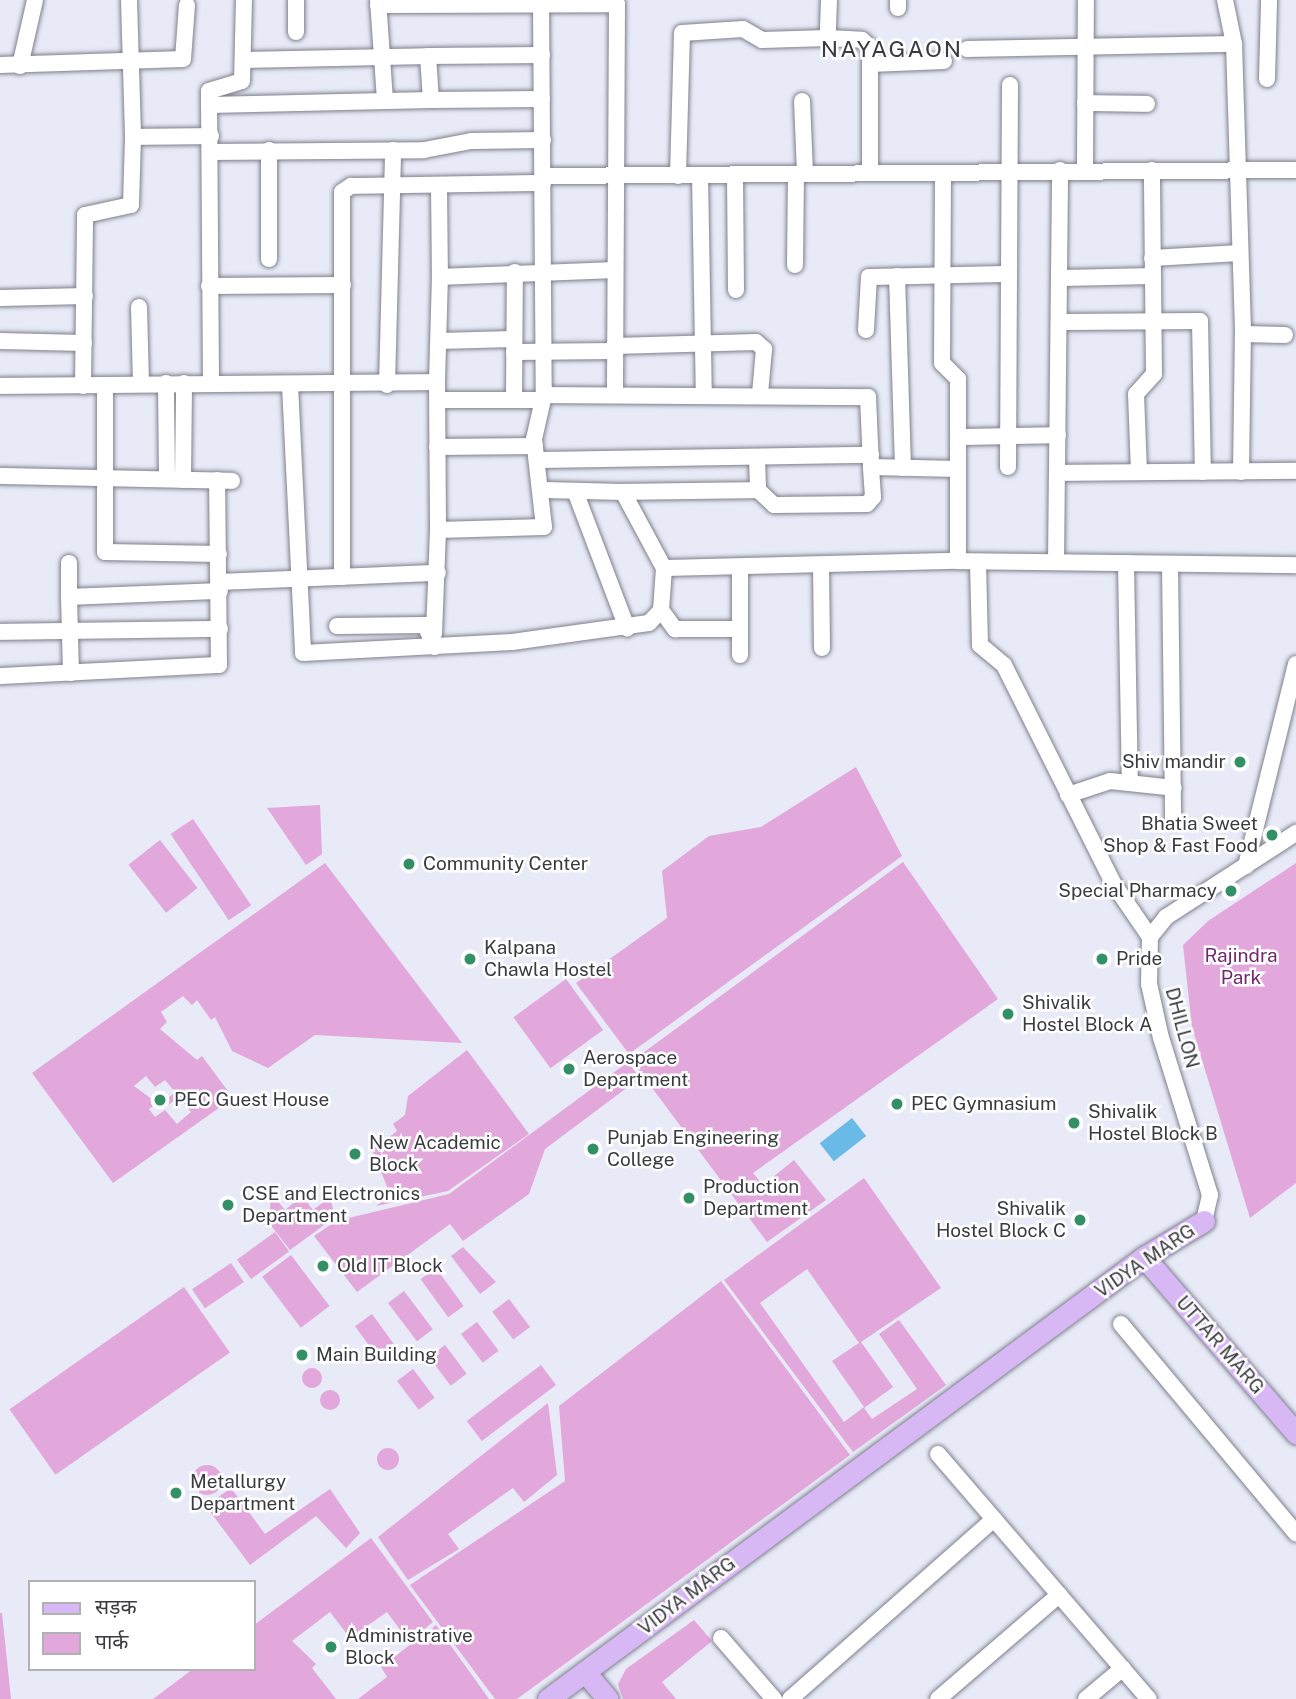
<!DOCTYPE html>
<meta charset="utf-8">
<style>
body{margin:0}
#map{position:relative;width:1296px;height:1699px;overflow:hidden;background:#e8eaf7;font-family:"Public Sans","Noto Sans Devanagari",sans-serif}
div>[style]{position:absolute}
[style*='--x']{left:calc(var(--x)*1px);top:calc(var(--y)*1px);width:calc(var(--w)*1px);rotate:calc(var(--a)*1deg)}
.green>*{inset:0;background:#e2a7db;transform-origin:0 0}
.round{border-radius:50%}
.water>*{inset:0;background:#69bae6;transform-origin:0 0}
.roads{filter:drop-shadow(0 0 2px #7f808c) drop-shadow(0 0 2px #7f808c)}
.minor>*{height:16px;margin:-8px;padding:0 8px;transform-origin:8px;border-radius:8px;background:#fff}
.major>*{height:21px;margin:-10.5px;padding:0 10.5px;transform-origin:10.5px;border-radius:10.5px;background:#d7b8f5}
.dots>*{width:19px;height:19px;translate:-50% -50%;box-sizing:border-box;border:4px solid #fff;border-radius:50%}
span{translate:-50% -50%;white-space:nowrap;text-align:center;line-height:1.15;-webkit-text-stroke:5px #fff;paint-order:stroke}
.poi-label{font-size:19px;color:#3a3b40}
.right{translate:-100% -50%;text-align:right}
.left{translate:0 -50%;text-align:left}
.park-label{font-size:19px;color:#70296b}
.street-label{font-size:19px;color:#3a3b40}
.quarter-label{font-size:23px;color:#3a3b40;letter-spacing:2px}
.legend{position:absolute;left:28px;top:1580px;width:228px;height:91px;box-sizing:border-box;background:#fff;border:2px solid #b0b1b3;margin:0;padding:9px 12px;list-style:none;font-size:21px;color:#3a3b40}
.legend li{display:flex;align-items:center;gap:14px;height:35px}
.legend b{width:35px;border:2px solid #b0b1b3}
</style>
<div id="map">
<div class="green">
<div style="clip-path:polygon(856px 767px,902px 856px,629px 1054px,576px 983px,667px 918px,662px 871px,709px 836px,761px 827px)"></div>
<div style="clip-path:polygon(320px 805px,322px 854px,306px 865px,267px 808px)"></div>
<div style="left:193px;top:819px;width:104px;height:27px;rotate:56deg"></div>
<div style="left:160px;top:840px;width:61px;height:40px;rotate:52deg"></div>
<div style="clip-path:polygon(903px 862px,998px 999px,753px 1173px,763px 1185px,794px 1160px,826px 1200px,767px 1242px,632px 1061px)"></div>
<div style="clip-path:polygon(evenodd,325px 863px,462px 1043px,315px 1035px,268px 1068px,232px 1051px,215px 1017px,211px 1020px,197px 1000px,192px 1005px,183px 996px,161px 1012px,167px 1022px,160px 1029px,197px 1060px,202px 1056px,233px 1098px,113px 1183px,32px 1073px,325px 863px,146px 1076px,155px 1087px,165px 1080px,175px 1092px,165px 1101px,168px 1105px,179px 1097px,191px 1112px,177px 1124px,165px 1110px,155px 1117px,149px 1109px,157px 1103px,134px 1086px,146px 1076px)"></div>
<div style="clip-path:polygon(1296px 863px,1296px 1183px,1250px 1218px,1192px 1027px,1183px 945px,1208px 921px)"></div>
<div style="left:566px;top:979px;width:63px;height:65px;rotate:54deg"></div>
<div style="clip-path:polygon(467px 1050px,529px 1134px,448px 1191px,376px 1206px,391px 1196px,372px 1150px,397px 1131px,393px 1124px,405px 1115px,408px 1096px)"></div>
<div style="clip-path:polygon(628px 1062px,640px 1078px,545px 1149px,529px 1194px,463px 1241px,450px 1224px,357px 1292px,314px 1236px,336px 1221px,449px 1194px)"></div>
<div style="clip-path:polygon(evenodd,864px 1178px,941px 1288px,861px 1342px,893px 1387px,864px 1408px,872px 1419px,917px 1389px,879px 1334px,899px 1320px,946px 1385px,853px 1452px,724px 1280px,864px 1178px,807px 1269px,859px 1343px,832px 1361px,864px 1407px,844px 1422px,760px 1303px,807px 1269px)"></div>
<div style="clip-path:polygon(271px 1193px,285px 1210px,302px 1196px,313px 1210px,330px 1197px,335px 1217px,290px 1250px,269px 1223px)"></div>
<div style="left:275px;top:1232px;width:24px;height:47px;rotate:54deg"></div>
<div style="clip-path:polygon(463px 1247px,496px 1282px,480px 1294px,451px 1256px)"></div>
<div style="left:291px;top:1255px;width:64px;height:36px;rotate:53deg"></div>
<div style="left:231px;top:1263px;width:23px;height:47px;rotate:56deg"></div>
<div style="left:436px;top:1268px;width:47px;height:19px;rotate:54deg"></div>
<div style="clip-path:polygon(721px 1281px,850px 1455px,517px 1699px,495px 1699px,410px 1585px,565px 1481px,559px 1406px)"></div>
<div style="left:184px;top:1287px;width:80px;height:213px;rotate:55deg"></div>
<div style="left:404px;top:1291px;width:48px;height:20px;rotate:53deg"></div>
<div style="left:509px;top:1299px;width:35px;height:21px;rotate:53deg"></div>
<div style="left:372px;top:1314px;width:47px;height:21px;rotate:54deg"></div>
<div style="left:477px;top:1322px;width:36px;height:20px;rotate:53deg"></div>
<div style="left:445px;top:1345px;width:36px;height:20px;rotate:53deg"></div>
<div style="left:541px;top:1365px;width:25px;height:93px;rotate:53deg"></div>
<div class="round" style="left:302px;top:1368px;width:20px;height:20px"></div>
<div style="left:413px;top:1369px;width:36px;height:20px;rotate:53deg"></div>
<div class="round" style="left:320px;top:1390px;width:20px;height:20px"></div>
<div style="clip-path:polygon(548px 1403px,557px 1475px,524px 1502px,513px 1488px,448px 1534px,459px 1549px,408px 1580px,378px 1537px)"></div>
<div class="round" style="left:377px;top:1448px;width:22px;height:22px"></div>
<div class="round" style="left:192px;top:1465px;width:30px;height:30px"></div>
<div style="clip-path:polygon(231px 1488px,265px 1534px,330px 1489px,360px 1533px,346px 1548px,316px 1516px,250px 1565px,206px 1506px)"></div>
<div style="clip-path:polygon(371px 1538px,433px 1622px,409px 1642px,387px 1612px,350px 1638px,330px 1612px,292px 1641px,316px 1664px,312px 1668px,336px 1699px,153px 1699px,193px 1669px,254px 1669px,254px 1625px)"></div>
<div style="clip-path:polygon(0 1613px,2px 1613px,11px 1699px,0 1699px)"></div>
<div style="clip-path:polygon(694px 1620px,712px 1641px,662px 1682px,676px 1699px,623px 1699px,618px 1684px,626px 1669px)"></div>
<div style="clip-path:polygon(436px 1625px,489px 1699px,358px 1699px,387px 1677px,381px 1667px)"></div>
</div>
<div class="water">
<div style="left:852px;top:1118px;width:23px;height:41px;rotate:52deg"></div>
</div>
<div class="roads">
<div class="minor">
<div style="--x:129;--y:0;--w:137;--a:88.3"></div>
<div style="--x:378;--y:0;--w:101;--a:86"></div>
<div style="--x:541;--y:0;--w:395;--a:89.6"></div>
<div style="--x:544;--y:395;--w:324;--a:0.4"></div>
<div style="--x:868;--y:397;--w:70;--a:87.5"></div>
<div style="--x:871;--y:467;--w:87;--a:1.3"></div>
<div style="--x:958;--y:469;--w:92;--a:90"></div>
<div style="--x:958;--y:561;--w:338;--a:0.7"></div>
<div style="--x:829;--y:0;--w:38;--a:92"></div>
<div style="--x:828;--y:38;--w:34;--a:3"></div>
<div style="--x:862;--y:40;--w:11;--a:41"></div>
<div style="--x:870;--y:47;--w:126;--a:90"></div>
<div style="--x:1225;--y:0;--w:45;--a:78.4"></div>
<div style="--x:378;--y:5;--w:239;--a:-0.2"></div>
<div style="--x:617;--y:4;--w:391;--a:90.3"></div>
<div style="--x:898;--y:8;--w:8;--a:-90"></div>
<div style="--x:296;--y:32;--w:32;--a:-90"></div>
<div style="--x:967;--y:49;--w:267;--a:-1.1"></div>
<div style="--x:1234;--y:44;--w:290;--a:88.2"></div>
<div style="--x:542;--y:55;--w:114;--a:179.5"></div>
<div style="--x:428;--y:56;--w:44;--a:86.1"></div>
<div style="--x:431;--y:100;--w:111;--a:-0.5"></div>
<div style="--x:243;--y:60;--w:185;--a:-1.2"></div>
<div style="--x:870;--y:64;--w:74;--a:-2.3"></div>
<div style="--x:0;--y:65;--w:183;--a:-1.9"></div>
<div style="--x:183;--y:59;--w:54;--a:-85.8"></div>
<div style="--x:20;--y:66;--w:68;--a:-77.2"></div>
<div style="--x:1267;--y:79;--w:79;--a:-88.5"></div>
<div style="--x:802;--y:101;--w:73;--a:87.6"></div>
<div style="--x:1085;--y:103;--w:62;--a:0.9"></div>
<div style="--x:209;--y:105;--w:222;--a:-1.3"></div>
<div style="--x:269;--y:150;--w:109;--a:90"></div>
<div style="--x:211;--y:152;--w:213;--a:-0.5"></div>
<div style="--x:424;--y:150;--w:48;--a:-10.8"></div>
<div style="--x:471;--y:141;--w:72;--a:-0.8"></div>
<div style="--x:1085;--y:170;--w:170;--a:-89.7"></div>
<div style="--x:943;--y:173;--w:190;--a:90.3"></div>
<div style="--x:942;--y:363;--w:23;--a:45"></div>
<div style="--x:958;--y:379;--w:90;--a:90"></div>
<div style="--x:700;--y:175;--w:219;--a:89"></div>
<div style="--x:735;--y:175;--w:115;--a:89.5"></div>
<div style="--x:544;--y:176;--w:752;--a:-0.46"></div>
<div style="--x:678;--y:176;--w:143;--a:-88.4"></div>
<div style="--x:682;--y:33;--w:61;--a:-3.8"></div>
<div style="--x:743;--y:29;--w:22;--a:30"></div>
<div style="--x:762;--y:40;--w:66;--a:-1.7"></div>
<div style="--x:439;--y:186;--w:91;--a:89.4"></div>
<div style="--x:1152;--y:258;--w:88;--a:-3.3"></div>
<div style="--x:795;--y:265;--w:91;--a:-89.4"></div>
<div style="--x:897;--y:276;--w:192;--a:88.2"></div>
<div style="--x:1063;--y:278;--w:90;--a:-1.3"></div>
<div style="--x:209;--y:286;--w:134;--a:-0.4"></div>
<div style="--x:0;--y:298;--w:85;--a:-1.3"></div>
<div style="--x:139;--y:307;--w:77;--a:88.5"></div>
<div style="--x:1063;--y:322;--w:137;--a:-0.4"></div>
<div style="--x:1200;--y:321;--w:151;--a:88.9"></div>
<div style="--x:866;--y:330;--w:53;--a:-86.8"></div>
<div style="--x:869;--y:277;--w:137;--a:-1.3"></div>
<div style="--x:0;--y:341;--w:84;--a:1.4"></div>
<div style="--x:439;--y:341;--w:75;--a:-1.5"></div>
<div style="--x:614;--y:346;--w:142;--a:-1.6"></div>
<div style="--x:756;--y:342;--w:11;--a:41"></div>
<div style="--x:764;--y:349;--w:45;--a:95.1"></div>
<div style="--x:514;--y:352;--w:101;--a:-0.6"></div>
<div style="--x:437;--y:382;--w:105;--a:-88.4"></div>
<div style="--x:440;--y:277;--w:174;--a:-2.3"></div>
<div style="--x:166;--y:383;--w:96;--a:89.4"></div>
<div style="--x:211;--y:383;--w:292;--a:-90.4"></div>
<div style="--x:209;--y:91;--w:34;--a:-17"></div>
<div style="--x:242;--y:81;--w:81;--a:-88.6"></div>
<div style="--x:290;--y:385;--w:268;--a:87.2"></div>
<div style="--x:303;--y:653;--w:209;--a:-3"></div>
<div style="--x:512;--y:642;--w:138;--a:-7.9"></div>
<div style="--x:649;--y:623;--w:18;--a:-47"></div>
<div style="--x:661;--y:610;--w:42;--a:-85.9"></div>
<div style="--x:387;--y:385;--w:235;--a:-88.5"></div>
<div style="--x:0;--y:386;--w:437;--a:-0.5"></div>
<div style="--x:437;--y:382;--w:148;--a:89.6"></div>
<div style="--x:438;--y:530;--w:106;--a:-1.6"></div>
<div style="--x:544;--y:527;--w:89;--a:-96.5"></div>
<div style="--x:534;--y:439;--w:45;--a:-77.2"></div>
<div style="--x:83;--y:386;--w:171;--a:-89.3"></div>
<div style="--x:85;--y:215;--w:47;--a:-12.3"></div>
<div style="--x:131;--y:205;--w:68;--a:-88.3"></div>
<div style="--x:133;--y:137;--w:78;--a:-0.7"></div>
<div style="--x:105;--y:386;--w:166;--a:90"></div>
<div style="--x:105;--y:552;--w:114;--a:1"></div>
<div style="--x:438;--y:400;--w:102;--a:0"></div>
<div style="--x:514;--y:400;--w:128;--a:-89.6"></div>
<div style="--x:958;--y:437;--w:100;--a:-1.1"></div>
<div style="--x:437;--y:447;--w:98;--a:-0.6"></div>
<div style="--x:757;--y:458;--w:32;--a:88"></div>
<div style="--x:758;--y:490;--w:22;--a:43"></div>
<div style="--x:774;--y:505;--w:93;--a:-0.6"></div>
<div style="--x:867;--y:504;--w:9;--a:-49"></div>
<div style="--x:873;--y:497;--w:30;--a:-94"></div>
<div style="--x:540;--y:460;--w:331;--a:-0.9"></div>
<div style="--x:1008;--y:467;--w:382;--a:-89.7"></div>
<div style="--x:1139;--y:472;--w:78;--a:-92.2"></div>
<div style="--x:1136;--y:394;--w:27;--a:-48"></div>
<div style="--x:1154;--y:374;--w:204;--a:-90.6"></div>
<div style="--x:1241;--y:472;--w:138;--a:-89.2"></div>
<div style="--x:1243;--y:334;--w:42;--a:1.4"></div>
<div style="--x:1057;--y:473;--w:239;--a:-0.5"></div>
<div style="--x:0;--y:476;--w:232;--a:1.2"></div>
<div style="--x:183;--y:480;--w:97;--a:-89.4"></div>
<div style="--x:545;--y:490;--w:78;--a:1.5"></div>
<div style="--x:623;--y:492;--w:86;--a:61.7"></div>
<div style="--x:664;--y:568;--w:294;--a:-1.4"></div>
<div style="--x:575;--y:491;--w:147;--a:69.2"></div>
<div style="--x:623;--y:492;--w:135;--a:-0.8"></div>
<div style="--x:1056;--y:562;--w:392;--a:-89.4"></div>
<div style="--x:69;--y:563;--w:34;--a:90"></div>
<div style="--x:978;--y:563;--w:82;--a:88.6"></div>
<div style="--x:980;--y:645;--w:31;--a:40"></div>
<div style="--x:1004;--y:665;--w:244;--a:63.4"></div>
<div style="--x:1113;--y:883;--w:65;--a:55.6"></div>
<div style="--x:1126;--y:563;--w:219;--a:89"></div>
<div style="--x:1170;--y:564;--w:257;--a:89.3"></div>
<div style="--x:821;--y:565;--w:83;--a:89.3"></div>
<div style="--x:342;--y:577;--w:385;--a:-90"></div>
<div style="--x:342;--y:192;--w:11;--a:-34"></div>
<div style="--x:351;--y:186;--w:192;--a:-0.9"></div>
<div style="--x:219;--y:582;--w:219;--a:-2.4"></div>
<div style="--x:661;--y:610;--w:24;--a:54"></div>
<div style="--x:675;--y:629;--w:65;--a:0"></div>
<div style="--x:337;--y:626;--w:88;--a:-0.7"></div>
<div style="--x:425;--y:625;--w:24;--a:66"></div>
<div style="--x:0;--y:632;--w:220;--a:-0.8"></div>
<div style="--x:434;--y:634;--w:104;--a:-87.8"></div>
<div style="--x:740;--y:655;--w:88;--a:-90"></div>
<div style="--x:71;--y:673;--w:76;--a:-91.5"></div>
<div style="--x:69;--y:597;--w:151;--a:-2.3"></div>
<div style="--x:0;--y:676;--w:219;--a:-2.9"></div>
<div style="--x:219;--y:665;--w:185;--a:-90.6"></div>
<div style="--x:1068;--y:795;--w:44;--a:-18.4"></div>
<div style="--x:1110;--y:781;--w:64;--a:6.2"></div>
<div style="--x:1246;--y:866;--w:208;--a:-76.1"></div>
<div style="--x:1204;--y:1221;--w:27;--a:-77"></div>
<div style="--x:1210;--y:1195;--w:164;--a:-107.3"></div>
<div style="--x:1161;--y:1038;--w:55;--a:-102.5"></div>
<div style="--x:1149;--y:984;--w:47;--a:-88.8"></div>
<div style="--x:1150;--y:937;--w:26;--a:-51"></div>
<div style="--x:1166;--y:917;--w:155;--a:-32.9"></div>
<div style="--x:1121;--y:1324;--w:273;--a:50.1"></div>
<div style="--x:938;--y:1454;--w:323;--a:49.3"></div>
<div style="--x:721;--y:1638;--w:81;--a:49"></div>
<div style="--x:790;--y:1699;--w:272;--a:-41.4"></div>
<div style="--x:938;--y:1699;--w:160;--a:-40.7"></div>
<div style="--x:1086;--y:1699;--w:48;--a:-40"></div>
</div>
<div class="major">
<div style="--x:1144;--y:1257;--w:233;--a:49.2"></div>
<div style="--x:585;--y:1672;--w:35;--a:50"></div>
<div style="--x:548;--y:1699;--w:742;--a:-36.56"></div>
<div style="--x:1144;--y:1257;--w:70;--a:-31"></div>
</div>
</div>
<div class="dots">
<div style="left:1240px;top:762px;background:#338f66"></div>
<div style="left:1272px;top:835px;background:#338f66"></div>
<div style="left:409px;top:864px;background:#338f66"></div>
<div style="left:1231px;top:891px;background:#338f66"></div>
<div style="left:470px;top:959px;background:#338f66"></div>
<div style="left:1102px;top:959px;background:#338f66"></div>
<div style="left:1008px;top:1014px;background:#338f66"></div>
<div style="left:569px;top:1069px;background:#338f66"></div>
<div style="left:160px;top:1100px;background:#338f66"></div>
<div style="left:897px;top:1104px;background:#338f66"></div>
<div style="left:1074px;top:1123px;background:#338f66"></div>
<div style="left:593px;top:1149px;background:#338f66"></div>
<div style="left:355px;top:1154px;background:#338f66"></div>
<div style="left:689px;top:1198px;background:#338f66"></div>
<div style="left:228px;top:1205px;background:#338f66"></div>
<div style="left:1080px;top:1220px;background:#338f66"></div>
<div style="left:323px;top:1266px;background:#338f66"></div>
<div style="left:302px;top:1355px;background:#338f66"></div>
<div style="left:176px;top:1493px;background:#338f66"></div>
<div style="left:331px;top:1647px;background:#338f66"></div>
</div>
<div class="poi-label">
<span class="right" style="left:1226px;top:762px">Shiv mandir</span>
<span class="right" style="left:1258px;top:835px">Bhatia Sweet<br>Shop &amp; Fast Food</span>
<span class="left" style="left:423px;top:864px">Community Center</span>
<span class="right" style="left:1217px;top:891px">Special Pharmacy</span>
<span class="left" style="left:484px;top:959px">Kalpana<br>Chawla Hostel</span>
<span class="left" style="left:1116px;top:959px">Pride</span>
<span class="left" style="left:1022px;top:1014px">Shivalik<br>Hostel Block A</span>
<span class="left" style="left:583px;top:1069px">Aerospace<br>Department</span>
<span class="left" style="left:174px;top:1100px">PEC Guest House</span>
<span class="left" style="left:911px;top:1104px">PEC Gymnasium</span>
<span class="left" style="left:1088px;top:1123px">Shivalik<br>Hostel Block B</span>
<span class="left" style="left:607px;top:1149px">Punjab Engineering<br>College</span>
<span class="left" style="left:369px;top:1154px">New Academic<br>Block</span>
<span class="left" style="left:703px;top:1198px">Production<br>Department</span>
<span class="left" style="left:242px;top:1205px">CSE and Electronics<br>Department</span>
<span class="right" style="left:1066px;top:1220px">Shivalik<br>Hostel Block C</span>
<span class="left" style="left:337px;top:1266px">Old IT Block</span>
<span class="left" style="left:316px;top:1355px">Main Building</span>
<span class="left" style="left:190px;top:1493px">Metallurgy<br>Department</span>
<span class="left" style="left:345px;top:1647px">Administrative<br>Block</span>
</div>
<div class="park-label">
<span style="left:1241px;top:967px">Rajindra<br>Park</span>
</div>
<div class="street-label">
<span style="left:1182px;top:1028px;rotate:75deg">DHILLON</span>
<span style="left:1145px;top:1261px;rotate:-34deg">VIDYA MARG</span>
<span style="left:1220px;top:1345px;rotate:49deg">UTTAR MARG</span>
<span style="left:687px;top:1596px;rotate:-37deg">VIDYA MARG</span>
</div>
<div class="quarter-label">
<span style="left:892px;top:49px">NAYAGAON</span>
</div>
<ul class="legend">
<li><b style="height:9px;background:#d7b8f5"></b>सड़क</li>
<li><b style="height:19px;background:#e2a7db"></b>पार्क</li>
</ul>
</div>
